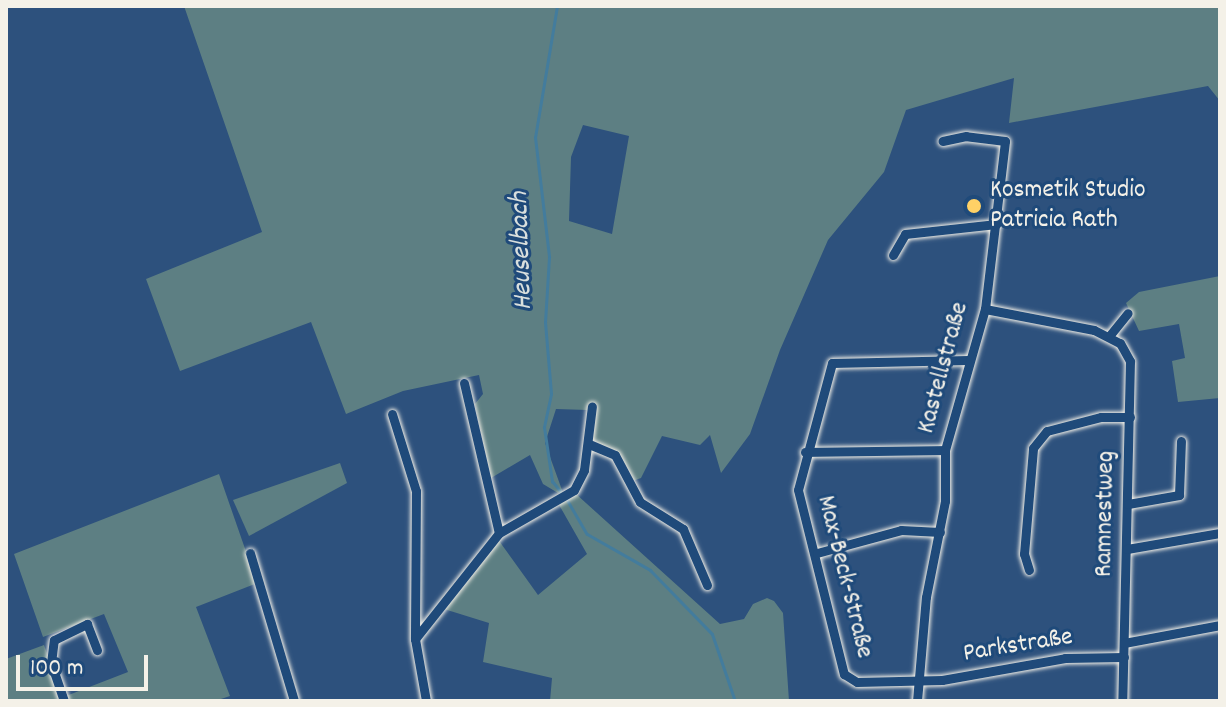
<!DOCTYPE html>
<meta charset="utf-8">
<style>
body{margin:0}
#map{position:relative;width:1226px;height:707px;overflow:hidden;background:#2d517d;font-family:Dekko,sans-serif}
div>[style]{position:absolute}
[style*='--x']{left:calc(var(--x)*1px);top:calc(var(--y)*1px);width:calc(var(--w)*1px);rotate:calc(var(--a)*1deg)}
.green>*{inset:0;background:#5d7f83}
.stream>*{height:3px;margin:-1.5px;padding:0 1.5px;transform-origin:1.5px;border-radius:1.5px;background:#437c9d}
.roads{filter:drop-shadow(0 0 2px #f4f1e8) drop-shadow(0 0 2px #f4f1e8)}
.minor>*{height:9px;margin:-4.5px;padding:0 4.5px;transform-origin:4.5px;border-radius:4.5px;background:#1f4a7a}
.dots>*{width:22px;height:22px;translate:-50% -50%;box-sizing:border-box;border:4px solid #1f4a7a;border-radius:50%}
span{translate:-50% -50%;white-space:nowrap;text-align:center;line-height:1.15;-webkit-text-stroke:6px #1f4a7a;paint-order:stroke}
.poi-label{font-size:26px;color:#f4f1e8}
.left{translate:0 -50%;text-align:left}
.street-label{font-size:26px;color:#f4f1e8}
.water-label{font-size:28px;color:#d9dfdd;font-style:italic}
.frame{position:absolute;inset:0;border:8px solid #f4f1e8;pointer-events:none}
.scale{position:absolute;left:16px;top:655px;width:132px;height:36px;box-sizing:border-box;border:4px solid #f4f1e8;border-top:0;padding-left:10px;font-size:24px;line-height:28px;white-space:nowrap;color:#f4f1e8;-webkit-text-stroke:6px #1f4a7a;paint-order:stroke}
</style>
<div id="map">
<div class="green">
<div style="clip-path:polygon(evenodd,184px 6px,1220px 6px,1220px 101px,1208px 86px,1009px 123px,1014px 78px,906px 110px,884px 172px,828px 240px,780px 350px,750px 434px,721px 473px,710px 435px,700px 445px,662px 436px,641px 478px,630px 482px,620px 457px,592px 439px,587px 410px,556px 409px,545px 443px,562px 490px,558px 493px,543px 484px,530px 455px,491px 478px,475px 404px,483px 394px,479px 375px,403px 391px,346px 414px,311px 322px,180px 371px,146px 279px,262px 232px,184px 6px,583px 125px,629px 136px,612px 234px,569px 221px,571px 157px,583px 125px)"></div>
<div style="clip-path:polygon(1220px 276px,1220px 398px,1178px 402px,1172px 361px,1185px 358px,1179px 324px,1139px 331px,1126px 303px,1139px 292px)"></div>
<div style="clip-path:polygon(340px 463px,347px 483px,249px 536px,233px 500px)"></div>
<div style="clip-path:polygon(219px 474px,257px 583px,196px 607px,230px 696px,215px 701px,68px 701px,66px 696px,128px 672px,104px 614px,43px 637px,14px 554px)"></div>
<div style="clip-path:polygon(576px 494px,720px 624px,744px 619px,753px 604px,767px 598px,774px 601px,783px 613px,789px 701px,550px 701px,552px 678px,483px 662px,489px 623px,444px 609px,497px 538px,538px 595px,587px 554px,558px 503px)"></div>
<div style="clip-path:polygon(44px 645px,64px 701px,6px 701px,6px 659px)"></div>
</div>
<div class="stream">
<div style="--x:557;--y:6;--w:133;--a:99.5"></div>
<div style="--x:535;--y:137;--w:121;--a:83.3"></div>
<div style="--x:549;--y:257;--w:65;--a:93.5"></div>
<div style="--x:545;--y:322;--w:72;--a:85.2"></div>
<div style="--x:551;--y:394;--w:34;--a:102"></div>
<div style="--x:544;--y:427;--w:55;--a:81.6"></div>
<div style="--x:552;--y:481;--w:14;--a:51"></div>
<div style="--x:567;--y:500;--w:39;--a:60"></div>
<div style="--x:587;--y:534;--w:73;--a:29.7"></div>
<div style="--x:650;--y:570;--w:89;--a:45.9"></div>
<div style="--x:712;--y:634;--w:71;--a:71.1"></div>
</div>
<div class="roads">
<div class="minor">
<div style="--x:893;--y:255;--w:24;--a:-60"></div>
<div style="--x:905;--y:234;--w:92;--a:-6.3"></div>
<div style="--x:985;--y:309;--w:111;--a:10.9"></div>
<div style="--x:1094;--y:330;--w:29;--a:27"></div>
<div style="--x:1120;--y:343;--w:21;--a:61"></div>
<div style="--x:1130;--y:361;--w:340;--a:91.3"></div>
<div style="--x:1110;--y:335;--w:28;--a:-51"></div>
<div style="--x:968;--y:360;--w:136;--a:178.7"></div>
<div style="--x:832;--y:363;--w:131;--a:105"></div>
<div style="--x:798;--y:490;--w:190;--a:76"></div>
<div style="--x:844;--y:674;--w:15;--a:32"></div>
<div style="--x:857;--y:682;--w:85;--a:-1.3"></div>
<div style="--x:942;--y:680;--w:125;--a:-10.1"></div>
<div style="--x:1065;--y:658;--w:59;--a:-1"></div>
<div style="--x:464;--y:383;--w:154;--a:76.9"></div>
<div style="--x:392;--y:414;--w:81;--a:72.7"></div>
<div style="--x:416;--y:491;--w:148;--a:90.4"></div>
<div style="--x:415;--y:639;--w:63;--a:79.9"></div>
<div style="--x:589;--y:444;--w:28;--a:23"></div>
<div style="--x:615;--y:455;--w:53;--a:62"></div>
<div style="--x:640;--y:502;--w:51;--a:32.1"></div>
<div style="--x:683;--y:529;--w:61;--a:66.8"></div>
<div style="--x:805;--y:452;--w:140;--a:-0.8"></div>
<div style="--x:1128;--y:504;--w:52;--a:-10"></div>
<div style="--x:1179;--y:495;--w:54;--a:-87.9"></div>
<div style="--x:1127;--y:549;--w:94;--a:-9.8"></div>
<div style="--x:250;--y:553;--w:154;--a:73.4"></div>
<div style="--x:817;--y:553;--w:87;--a:-15.3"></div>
<div style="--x:901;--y:530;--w:39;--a:3"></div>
<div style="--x:1029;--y:570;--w:17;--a:-107"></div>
<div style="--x:1024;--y:554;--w:106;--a:-85.1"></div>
<div style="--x:1033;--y:448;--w:22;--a:-51"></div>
<div style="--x:1047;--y:431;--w:56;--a:-14.5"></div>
<div style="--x:1101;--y:417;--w:29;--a:0"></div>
<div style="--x:415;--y:639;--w:135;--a:-51.6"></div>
<div style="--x:499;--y:533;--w:86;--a:-29.8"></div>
<div style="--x:574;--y:490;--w:22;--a:-63"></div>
<div style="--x:584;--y:470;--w:64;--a:-82.9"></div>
<div style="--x:1124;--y:643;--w:98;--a:-10.6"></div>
<div style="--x:64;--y:701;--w:40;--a:-108.9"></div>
<div style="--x:51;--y:663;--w:23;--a:-83"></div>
<div style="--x:54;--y:640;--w:37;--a:-26"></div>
<div style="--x:87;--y:624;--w:28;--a:69"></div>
<div style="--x:917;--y:701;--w:104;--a:-85.1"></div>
<div style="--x:926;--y:597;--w:98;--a:-78.8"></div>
<div style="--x:945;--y:501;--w:51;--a:-90"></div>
<div style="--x:945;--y:450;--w:147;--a:-74.2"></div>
<div style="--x:985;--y:309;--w:169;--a:-83.2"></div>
<div style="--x:1005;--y:141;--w:39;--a:-173"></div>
<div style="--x:966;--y:136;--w:24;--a:168"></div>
</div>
</div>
<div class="dots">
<div style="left:974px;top:206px;background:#ffd166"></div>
</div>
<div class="poi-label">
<span class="left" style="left:990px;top:206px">Kosmetik Studio<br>Patricia Rath</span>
</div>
<div class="street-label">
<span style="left:944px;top:368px;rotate:-75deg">Kastellstraße</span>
<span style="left:1106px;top:514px;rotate:-89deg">Ramnestweg</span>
<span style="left:844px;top:577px;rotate:76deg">Max-Beck-Straße</span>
<span style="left:1018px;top:646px;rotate:-9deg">Parkstraße</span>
</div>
<div class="water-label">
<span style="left:523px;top:251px;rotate:-92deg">Heuselbach</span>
</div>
<div class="frame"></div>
<div class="scale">100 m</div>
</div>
